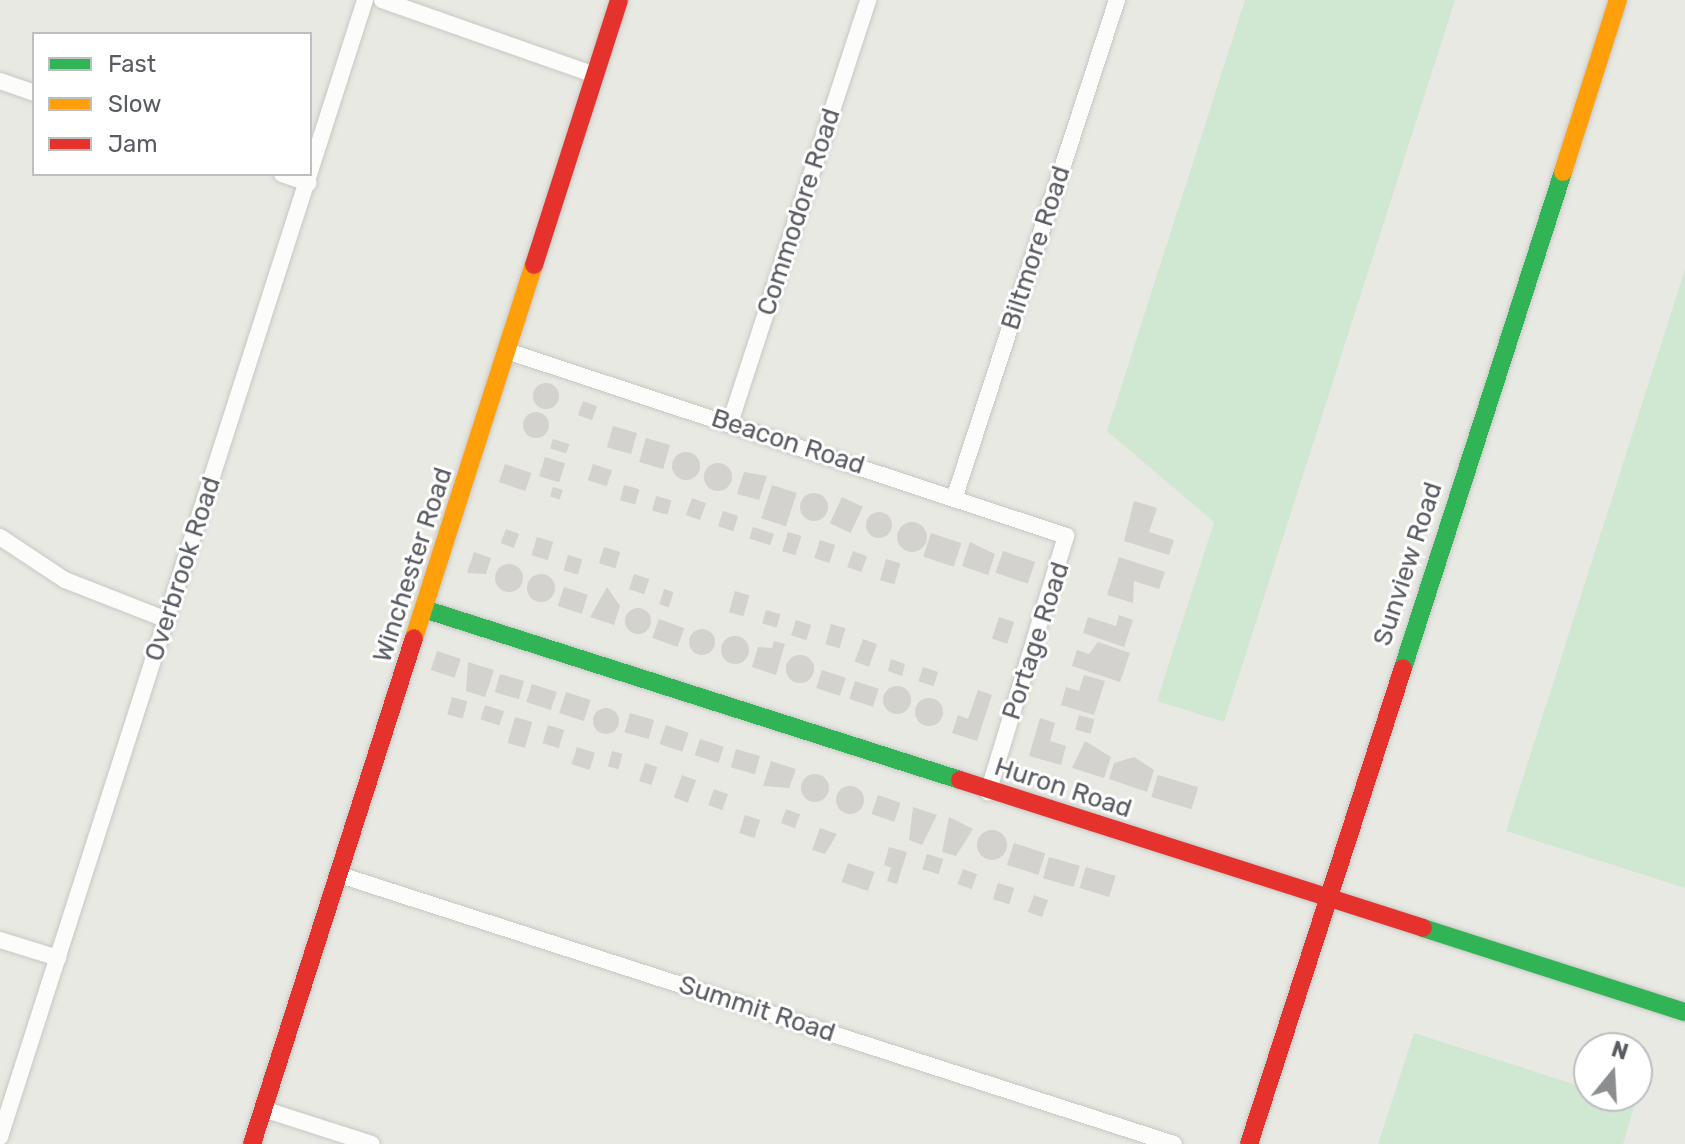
<!DOCTYPE html>
<style>
body{margin:0}
#map{position:relative;width:1685px;height:1144px;overflow:hidden;background:#e9e9e3;font-family:Rubik,sans-serif}
div>[style]{position:absolute}
[style*='--x']{left:calc(var(--x)*1px);top:calc(var(--y)*1px);width:calc(var(--w)*1px);rotate:calc(var(--a)*1deg)}
.green>*{inset:0;background:#d0e7d1}
.building>*{inset:0;background:#d3d2ce;transform-origin:0 0}
.round{border-radius:50%}
.roads{filter:drop-shadow(0 0 2px #c6c7c5) drop-shadow(0 0 2px #c6c7c5)}
.street>*{height:16px;margin:-8px;padding:0 8px;transform-origin:8px;border-radius:8px;background:#fcfcfb}
.fast>*{height:18px;margin:-9px;padding:0 9px;transform-origin:9px;border-radius:9px;background:#30b455}
.slow>*{height:18px;margin:-9px;padding:0 9px;transform-origin:9px;border-radius:9px;background:#ff9f0a}
.jam>*{height:18px;margin:-9px;padding:0 9px;transform-origin:9px;border-radius:9px;background:#e5322d}
span{translate:-50% -50%;white-space:nowrap;text-align:center;line-height:1.15;-webkit-text-stroke:6px #fff;paint-order:stroke}
.street-label{font-size:26px;color:#595c62}
.legend{position:absolute;left:32px;top:32px;width:280px;height:144px;box-sizing:border-box;background:#fff;border:2px solid #bdbec0;margin:0;padding:10px 14px;list-style:none;font-size:24px;color:#595c62}
.legend li{display:flex;align-items:center;gap:16px;height:40px}
.legend b{width:40px;border:2px solid #bdbec0}
.north{position:absolute;left:1573px;top:1032px;width:80px;height:80px;box-sizing:border-box;background:#fff;border:2px solid #bdbec0;border-radius:50%;rotate:18deg;font-size:22px;font-weight:700;line-height:32px;text-align:center;color:#595c62}
.north::after{content:'';display:block;margin:auto;width:28px;height:36px;background:#8b8d8f;clip-path:polygon(50% 0,100% 100%,50% 72%,0 100%)}
</style>
<div id="map">
<div class="green">
<div style="clip-path:polygon(1245px 0,1455px 0,1224px 722px,1157px 701px,1214px 522px,1107px 431px)"></div>
<div style="clip-path:polygon(1685px 269px,1685px 888px,1506px 831px)"></div>
<div style="clip-path:polygon(1414px 1033px,1589px 1089px,1589px 1096px,1635px 1104px,1623px 1144px,1378px 1144px)"></div>
</div>
<div class="building">
<div class="round" style="left:533px;top:383px;width:26px;height:26px"></div>
<div style="left:583px;top:401px;width:15px;height:15px;rotate:20deg"></div>
<div class="round" style="left:523px;top:412px;width:26px;height:26px"></div>
<div style="left:613px;top:426px;width:25px;height:22px;rotate:16deg"></div>
<div style="left:646px;top:438px;width:25px;height:25px;rotate:16deg"></div>
<div style="left:553px;top:439px;width:17px;height:10px;rotate:17deg"></div>
<div class="round" style="left:672px;top:452px;width:28px;height:28px"></div>
<div style="left:545px;top:457px;width:21px;height:20px;rotate:17deg"></div>
<div class="round" style="left:704px;top:463px;width:28px;height:28px"></div>
<div style="left:505px;top:464px;width:28px;height:19px;rotate:19deg"></div>
<div style="left:593px;top:464px;width:20px;height:17px;rotate:18deg"></div>
<div style="clip-path:polygon(744px 472px,767px 476px,759px 500px,737px 494px)"></div>
<div style="left:624px;top:485px;width:16px;height:16px;rotate:15deg"></div>
<div style="left:772px;top:485px;width:26px;height:35px;rotate:18deg"></div>
<div style="left:553px;top:487px;width:10px;height:10px;rotate:17deg"></div>
<div class="round" style="left:800px;top:493px;width:28px;height:28px"></div>
<div style="left:656px;top:496px;width:16px;height:15px;rotate:15deg"></div>
<div style="left:842px;top:497px;width:23px;height:29px;rotate:25deg"></div>
<div style="left:692px;top:498px;width:15px;height:18px;rotate:20deg"></div>
<div style="clip-path:polygon(1134px 501px,1157px 508px,1149px 532px,1174px 540px,1169px 555px,1124px 541px)"></div>
<div style="left:723px;top:511px;width:16px;height:16px;rotate:18deg"></div>
<div class="round" style="left:866px;top:512px;width:26px;height:26px"></div>
<div class="round" style="left:897px;top:522px;width:30px;height:30px"></div>
<div style="left:753px;top:527px;width:22px;height:12px;rotate:18deg"></div>
<div style="left:506px;top:529px;width:14px;height:15px;rotate:21deg"></div>
<div style="left:788px;top:532px;width:14px;height:20px;rotate:17deg"></div>
<div style="left:931px;top:533px;width:32px;height:25px;rotate:18deg"></div>
<div style="left:537px;top:537px;width:17px;height:19px;rotate:17deg"></div>
<div style="left:820px;top:540px;width:16px;height:19px;rotate:18deg"></div>
<div style="clip-path:polygon(970px 542px,995px 554px,988px 575px,962px 566px)"></div>
<div style="left:604px;top:547px;width:17px;height:17px;rotate:17deg"></div>
<div style="left:853px;top:551px;width:15px;height:17px;rotate:20deg"></div>
<div style="left:1003px;top:551px;width:34px;height:23px;rotate:19deg"></div>
<div style="clip-path:polygon(474px 552px,491px 558px,486px 574px,467px 573px)"></div>
<div style="left:568px;top:555px;width:15px;height:16px;rotate:16deg"></div>
<div style="clip-path:polygon(1119px 557px,1165px 572px,1159px 589px,1134px 581px,1133px 603px,1107px 595px)"></div>
<div style="left:886px;top:559px;width:15px;height:22px;rotate:16deg"></div>
<div class="round" style="left:495px;top:564px;width:28px;height:28px"></div>
<div style="left:634px;top:574px;width:16px;height:16px;rotate:18deg"></div>
<div class="round" style="left:527px;top:574px;width:28px;height:28px"></div>
<div style="left:564px;top:587px;width:25px;height:20px;rotate:18deg"></div>
<div style="clip-path:polygon(607px 587px,620px 606px,614px 625px,590px 617px)"></div>
<div style="left:664px;top:589px;width:10px;height:16px;rotate:17deg"></div>
<div style="left:735px;top:591px;width:15px;height:22px;rotate:16deg"></div>
<div class="round" style="left:625px;top:608px;width:26px;height:26px"></div>
<div style="left:766px;top:610px;width:15px;height:14px;rotate:16deg"></div>
<div style="clip-path:polygon(1119px 615px,1133px 620px,1124px 647px,1083px 633px,1088px 617px,1116px 626px)"></div>
<div style="left:999px;top:617px;width:16px;height:23px;rotate:18deg"></div>
<div style="left:659px;top:619px;width:27px;height:20px;rotate:20deg"></div>
<div style="left:796px;top:620px;width:16px;height:16px;rotate:18deg"></div>
<div style="left:831px;top:624px;width:15px;height:21px;rotate:16deg"></div>
<div class="round" style="left:689px;top:629px;width:26px;height:26px"></div>
<div class="round" style="left:721px;top:636px;width:28px;height:28px"></div>
<div style="left:863px;top:639px;width:15px;height:24px;rotate:20deg"></div>
<div style="clip-path:polygon(774px 641px,785px 644px,776px 675px,752px 667px,758px 647px,772px 648px)"></div>
<div style="clip-path:polygon(1098px 642px,1130px 653px,1120px 682px,1072px 666px,1077px 650px,1089px 654px)"></div>
<div style="left:437px;top:651px;width:25px;height:20px;rotate:18deg"></div>
<div class="round" style="left:786px;top:655px;width:28px;height:28px"></div>
<div style="clip-path:polygon(891px 659px,905px 664px,902px 676px,888px 671px)"></div>
<div style="clip-path:polygon(468px 662px,494px 670px,485px 697px,466px 691px)"></div>
<div style="left:923px;top:667px;width:16px;height:15px;rotate:18deg"></div>
<div style="left:822px;top:670px;width:25px;height:19px;rotate:18deg"></div>
<div style="left:500px;top:674px;width:25px;height:19px;rotate:16deg"></div>
<div style="clip-path:polygon(1084px 675px,1105px 681px,1094px 715px,1061px 705px,1066px 687px,1079px 691px)"></div>
<div style="left:855px;top:681px;width:25px;height:19px;rotate:18deg"></div>
<div style="left:532px;top:684px;width:26px;height:19px;rotate:18deg"></div>
<div class="round" style="left:883px;top:686px;width:28px;height:28px"></div>
<div style="clip-path:polygon(978px 690px,992px 695px,977px 741px,952px 733px,958px 715px,968px 719px)"></div>
<div style="left:566px;top:692px;width:26px;height:22px;rotate:18deg"></div>
<div style="left:452px;top:697px;width:16px;height:18px;rotate:15deg"></div>
<div class="round" style="left:915px;top:698px;width:28px;height:28px"></div>
<div style="left:485px;top:705px;width:20px;height:15px;rotate:18deg"></div>
<div class="round" style="left:593px;top:708px;width:26px;height:26px"></div>
<div style="left:630px;top:713px;width:25px;height:20px;rotate:16deg"></div>
<div style="left:1079px;top:715px;width:16px;height:15px;rotate:15deg"></div>
<div style="left:515px;top:717px;width:18px;height:27px;rotate:16deg"></div>
<div style="clip-path:polygon(1040px 718px,1055px 723px,1050px 741px,1066px 746px,1061px 765px,1029px 756px)"></div>
<div style="left:548px;top:725px;width:17px;height:19px;rotate:17deg"></div>
<div style="left:666px;top:725px;width:24px;height:20px;rotate:19deg"></div>
<div style="left:700px;top:739px;width:25px;height:17px;rotate:18deg"></div>
<div style="clip-path:polygon(1085px 741px,1111px 757px,1104px 778px,1072px 768px)"></div>
<div style="left:577px;top:747px;width:19px;height:18px;rotate:18deg"></div>
<div style="left:736px;top:749px;width:25px;height:19px;rotate:16deg"></div>
<div style="left:612px;top:751px;width:11px;height:16px;rotate:15deg"></div>
<div style="clip-path:polygon(1134px 757px,1154px 770px,1147px 792px,1109px 779px,1114px 763px)"></div>
<div style="clip-path:polygon(771px 761px,796px 769px,789px 788px,763px 786px)"></div>
<div style="left:645px;top:763px;width:13px;height:19px;rotate:18deg"></div>
<div class="round" style="left:801px;top:774px;width:28px;height:28px"></div>
<div style="left:682px;top:775px;width:15px;height:24px;rotate:20deg"></div>
<div style="left:1158px;top:775px;width:42px;height:23px;rotate:17deg"></div>
<div class="round" style="left:836px;top:786px;width:28px;height:28px"></div>
<div style="left:714px;top:789px;width:15px;height:17px;rotate:20deg"></div>
<div style="left:878px;top:795px;width:24px;height:20px;rotate:19deg"></div>
<div style="clip-path:polygon(913px 807px,937px 815px,922px 845px,909px 840px)"></div>
<div style="left:786px;top:809px;width:15px;height:15px;rotate:20deg"></div>
<div style="left:745px;top:815px;width:16px;height:19px;rotate:18deg"></div>
<div style="clip-path:polygon(949px 817px,973px 829px,956px 856px,942px 852px)"></div>
<div style="clip-path:polygon(820px 828px,837px 834px,825px 854px,812px 850px)"></div>
<div class="round" style="left:977px;top:830px;width:30px;height:30px"></div>
<div style="left:1014px;top:843px;width:33px;height:23px;rotate:18deg"></div>
<div style="clip-path:polygon(889px 847px,907px 852px,897px 884px,887px 881px,891px 868px,884px 865px)"></div>
<div style="left:927px;top:854px;width:17px;height:16px;rotate:17deg"></div>
<div style="left:1049px;top:857px;width:32px;height:22px;rotate:16deg"></div>
<div style="left:848px;top:863px;width:28px;height:20px;rotate:19deg"></div>
<div style="left:1086px;top:867px;width:31px;height:22px;rotate:17deg"></div>
<div style="left:963px;top:869px;width:15px;height:16px;rotate:20deg"></div>
<div style="left:998px;top:883px;width:17px;height:17px;rotate:17deg"></div>
<div style="left:1034px;top:895px;width:15px;height:18px;rotate:20deg"></div>
</div>
<div class="roads">
<div class="street">
<div style="--x:382;--y:0;--w:226;--a:19.4"></div>
<div style="--x:0;--y:81;--w:36;--a:19"></div>
<div style="--x:282;--y:174;--w:28;--a:19"></div>
<div style="--x:507;--y:351;--w:589;--a:18.31"></div>
<div style="--x:1066;--y:536;--w:268;--a:106.9"></div>
<div style="--x:730;--y:423;--w:445;--a:-71.9"></div>
<div style="--x:955;--y:496;--w:522;--a:-71.91"></div>
<div style="--x:0;--y:537;--w:78;--a:33.5"></div>
<div style="--x:65;--y:580;--w:110;--a:21.4"></div>
<div style="--x:340;--y:875;--w:876;--a:17.88"></div>
<div style="--x:0;--y:940;--w:61;--a:17.2"></div>
<div style="--x:263;--y:1109;--w:114;--a:17.8"></div>
<div style="--x:0;--y:1137;--w:1194;--a:-72.2"></div>
</div>
<div class="fast">
<div style="--x:427;--y:610;--w:559;--a:17.69"></div>
<div style="--x:1403;--y:668;--w:521;--a:-72.12"></div>
<div style="--x:1423;--y:928;--w:275;--a:17.8"></div>
</div>
<div class="slow">
<div style="--x:1563;--y:172;--w:181;--a:-72.3"></div>
<div style="--x:414;--y:638;--w:392;--a:-72.2"></div>
</div>
<div class="jam">
<div style="--x:534;--y:265;--w:278;--a:-72.2"></div>
<div style="--x:960;--y:780;--w:486;--a:17.7"></div>
<div style="--x:252;--y:1144;--w:531;--a:-72.25"></div>
<div style="--x:1249;--y:1144;--w:500;--a:-72.07"></div>
</div>
</div>
<div class="street-label">
<span style="left:799px;top:212px;rotate:-72deg">Commodore Road</span>
<span style="left:1036px;top:248px;rotate:-72deg">Biltmore Road</span>
<span style="left:788px;top:442px;rotate:18deg">Beacon Road</span>
<span style="left:1408px;top:564px;rotate:-72deg">Sunview Road</span>
<span style="left:413px;top:565px;rotate:-72deg">Winchester Road</span>
<span style="left:183px;top:569px;rotate:-72deg">Overbrook Road</span>
<span style="left:1036px;top:641px;rotate:-72deg">Portage Road</span>
<span style="left:1063px;top:788px;rotate:18deg">Huron Road</span>
<span style="left:757px;top:1009px;rotate:18deg">Summit Road</span>
</div>
<ul class="legend">
<li><b style="height:10px;background:#30b455"></b>Fast</li>
<li><b style="height:10px;background:#ff9f0a"></b>Slow</li>
<li><b style="height:10px;background:#e5322d"></b>Jam</li>
</ul>
<div class="north">N</div>
</div>
